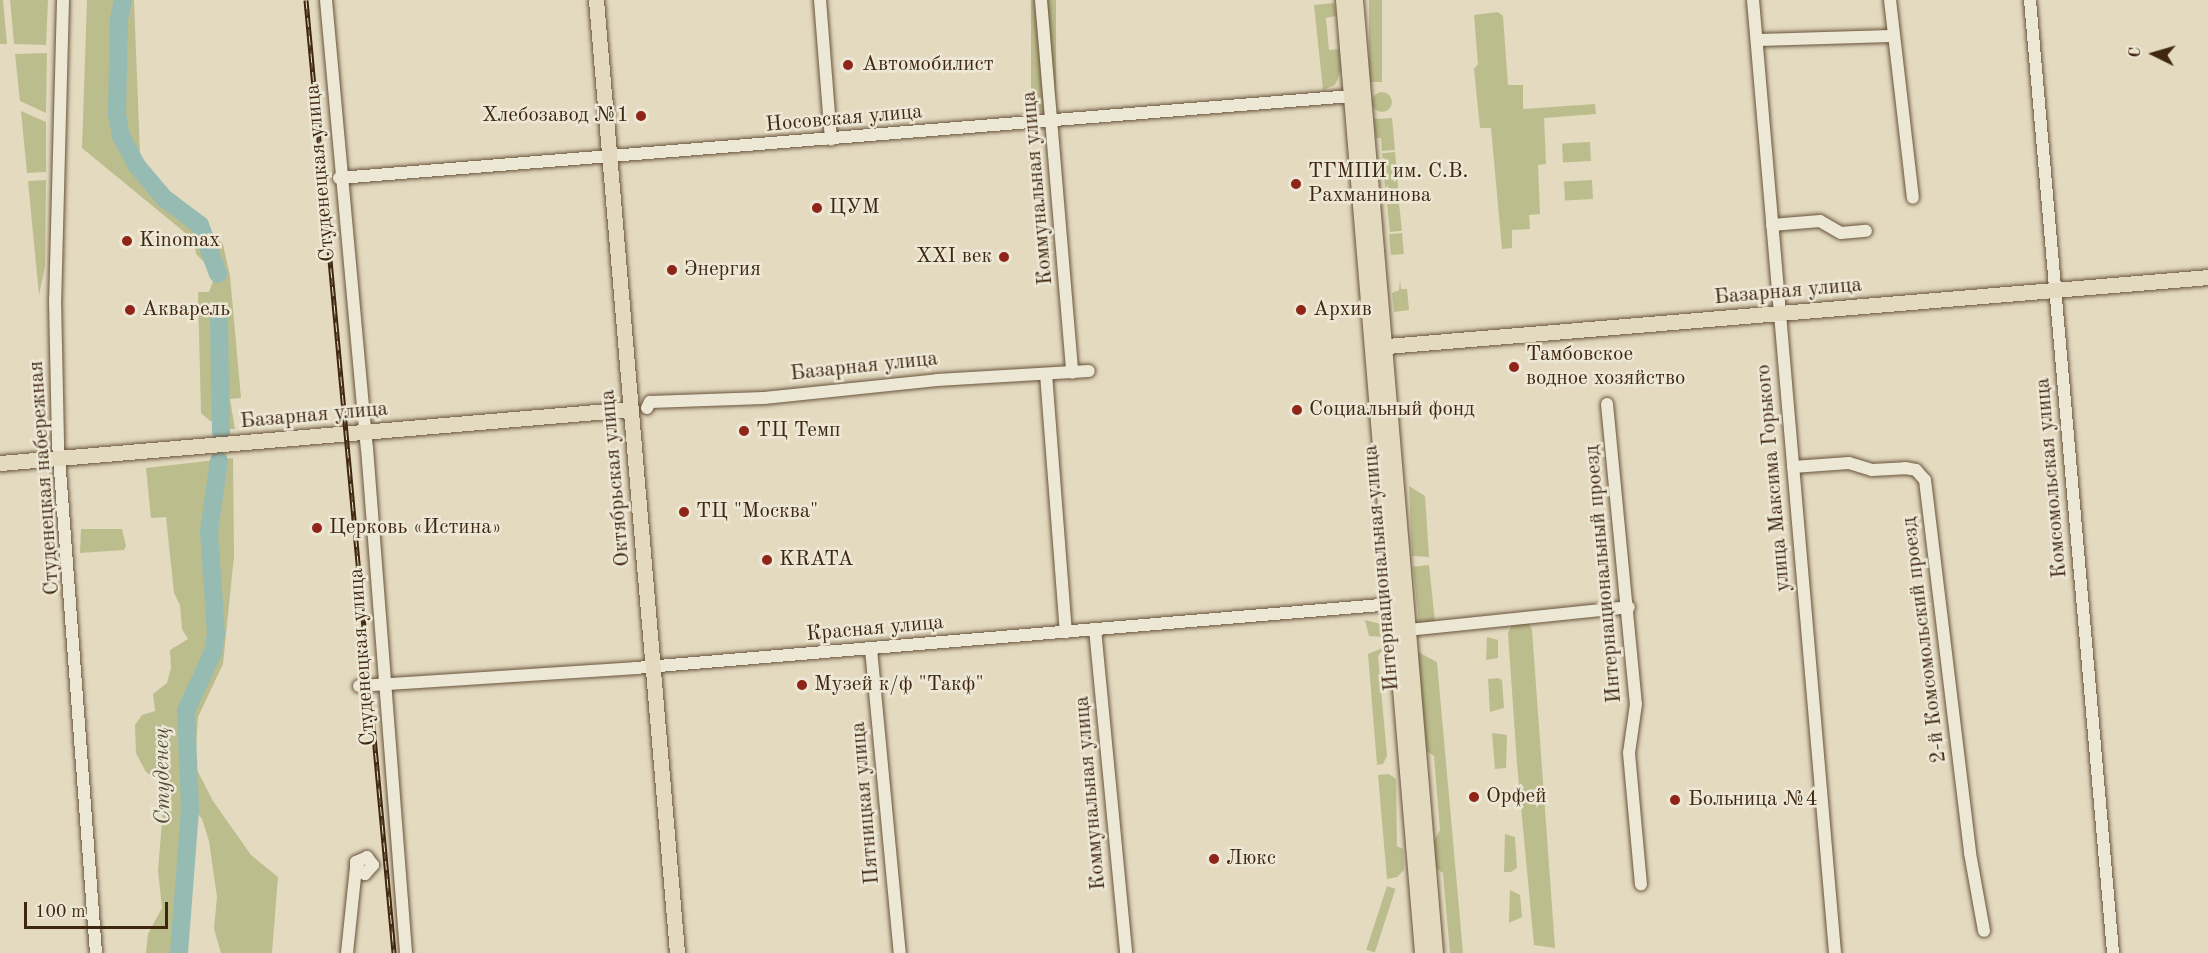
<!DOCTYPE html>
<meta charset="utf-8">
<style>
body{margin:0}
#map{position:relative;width:2208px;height:953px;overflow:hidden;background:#e3dac0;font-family:"Old Standard TT",serif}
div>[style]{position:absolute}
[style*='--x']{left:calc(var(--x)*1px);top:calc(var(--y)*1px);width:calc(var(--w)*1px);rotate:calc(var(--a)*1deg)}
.green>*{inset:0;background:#bcbd8d;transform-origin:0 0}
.round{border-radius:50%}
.river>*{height:18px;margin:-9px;padding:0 9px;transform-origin:9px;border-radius:9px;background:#95bbb3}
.roads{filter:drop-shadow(0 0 2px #68533a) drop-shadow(0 0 2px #68533a)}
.minor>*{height:12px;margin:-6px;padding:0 6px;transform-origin:6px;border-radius:6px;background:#ede7d6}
.major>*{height:15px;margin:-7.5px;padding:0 7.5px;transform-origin:7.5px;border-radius:7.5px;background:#e3dac0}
.rail>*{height:5px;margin-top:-2.5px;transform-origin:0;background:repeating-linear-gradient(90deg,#ede7d6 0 9px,#3f260e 0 18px);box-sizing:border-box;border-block:2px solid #3f260e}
.dots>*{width:16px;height:16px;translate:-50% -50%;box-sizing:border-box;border:3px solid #ede7d6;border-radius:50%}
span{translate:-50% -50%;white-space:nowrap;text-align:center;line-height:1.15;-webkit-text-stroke:5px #ede7d6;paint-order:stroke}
.poi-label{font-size:21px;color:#3f260e}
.left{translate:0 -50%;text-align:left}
.right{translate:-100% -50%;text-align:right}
.street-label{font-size:21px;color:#3f260e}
.water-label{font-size:22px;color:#544b37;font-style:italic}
.north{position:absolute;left:2124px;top:24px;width:60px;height:60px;-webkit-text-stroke:4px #ede7d6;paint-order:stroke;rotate:275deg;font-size:16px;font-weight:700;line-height:24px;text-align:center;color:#3f260e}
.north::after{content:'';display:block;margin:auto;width:21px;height:27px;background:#3f260e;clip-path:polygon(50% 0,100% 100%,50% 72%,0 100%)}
.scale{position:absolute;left:24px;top:902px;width:144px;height:27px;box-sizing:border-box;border:3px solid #3f260e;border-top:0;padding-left:8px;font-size:18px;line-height:21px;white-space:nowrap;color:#3f260e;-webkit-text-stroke:4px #ede7d6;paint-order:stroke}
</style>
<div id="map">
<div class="green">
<div style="clip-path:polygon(0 0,3px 0,7px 44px,0 44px)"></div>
<div style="clip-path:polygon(10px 0,48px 0,46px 45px,14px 44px)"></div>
<div style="clip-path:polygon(87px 0,134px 0,140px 154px,167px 198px,223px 244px,230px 276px,241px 398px,230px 399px,235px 429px,229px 429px,226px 419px,210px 421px,201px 413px,198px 292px,209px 292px,213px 281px,209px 267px,196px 254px,194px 240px,82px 148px)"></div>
<div style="left:1031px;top:0;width:25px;height:112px"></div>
<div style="left:1369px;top:0;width:13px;height:82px"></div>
<div style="clip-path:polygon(1334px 3px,1336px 16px,1326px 18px,1329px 50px,1339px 49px,1341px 71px,1335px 85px,1323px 90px,1314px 5px)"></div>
<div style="clip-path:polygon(1498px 12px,1503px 16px,1508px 85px,1523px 85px,1523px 109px,1595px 104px,1596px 114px,1544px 118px,1546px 164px,1538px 165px,1540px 214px,1529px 215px,1530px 229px,1512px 230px,1512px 248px,1502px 249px,1491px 128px,1480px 128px,1474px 69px,1478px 64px,1474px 15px)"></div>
<div style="clip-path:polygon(47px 53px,46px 113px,20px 101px,15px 54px)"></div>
<div class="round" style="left:1372px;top:92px;width:20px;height:20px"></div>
<div style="clip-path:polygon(21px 111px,46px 122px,46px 172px,27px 173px)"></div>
<div style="clip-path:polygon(1392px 118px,1395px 150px,1382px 151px,1381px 138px,1376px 138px,1374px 119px)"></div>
<div style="left:1590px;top:142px;width:19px;height:28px;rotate:87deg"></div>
<div style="left:1395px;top:152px;width:49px;height:13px;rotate:85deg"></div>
<div style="clip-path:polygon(46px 180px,45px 267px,39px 295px,28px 181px)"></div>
<div style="left:1592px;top:180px;width:19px;height:28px;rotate:87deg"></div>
<div style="left:1399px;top:203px;width:28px;height:12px;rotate:84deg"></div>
<div style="left:1402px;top:233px;width:21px;height:13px;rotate:85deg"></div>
<div style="clip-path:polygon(1400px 280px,1401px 289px,1407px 289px,1409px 310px,1394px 312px,1392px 293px,1399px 290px)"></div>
<div style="clip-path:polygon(233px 458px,234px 556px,223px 664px,198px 717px,195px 766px,213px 801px,251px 855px,278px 877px,272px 953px,221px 953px,214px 929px,217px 897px,209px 841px,202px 819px,194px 809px,183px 819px,173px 953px,146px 953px,148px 934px,162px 908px,158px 870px,165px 785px,146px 772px,136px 753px,135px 725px,142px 715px,155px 711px,153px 694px,167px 683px,171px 668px,170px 650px,188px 639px,182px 629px,180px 605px,174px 593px,166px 517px,151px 518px,146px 468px)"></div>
<div style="clip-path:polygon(1409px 486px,1425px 496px,1429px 557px,1412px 556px)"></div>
<div style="clip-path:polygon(81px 529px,122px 529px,126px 546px,124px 550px,80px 553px)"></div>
<div style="left:1429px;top:565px;width:57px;height:16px;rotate:84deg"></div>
<div style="clip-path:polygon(1365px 620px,1381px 624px,1385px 637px,1369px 636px)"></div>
<div style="clip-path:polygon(1529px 623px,1532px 630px,1555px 948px,1534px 945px,1517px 764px,1508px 633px,1512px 625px)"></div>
<div style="clip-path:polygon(1487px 637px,1498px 640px,1498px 658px,1486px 660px)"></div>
<div style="clip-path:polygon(1385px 647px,1378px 656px,1387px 756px,1383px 764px,1377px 765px,1368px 654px)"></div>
<div style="clip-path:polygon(1418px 652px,1437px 662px,1463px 953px,1450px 953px,1443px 873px,1436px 868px,1434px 841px,1440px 830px,1434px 756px,1426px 751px)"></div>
<div style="clip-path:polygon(1498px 678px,1502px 680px,1504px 708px,1490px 712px,1488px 679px)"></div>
<div style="clip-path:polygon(1492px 733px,1507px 735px,1506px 768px,1495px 769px)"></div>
<div style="clip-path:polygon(1389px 774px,1396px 779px,1397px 846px,1403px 849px,1404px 870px,1397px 877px,1387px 879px,1378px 775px)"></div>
<div style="clip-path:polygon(1505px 834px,1515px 837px,1517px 868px,1511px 872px,1504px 872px)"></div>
<div style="left:1387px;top:886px;width:9px;height:67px;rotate:18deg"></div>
<div style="clip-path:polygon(1510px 890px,1520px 895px,1522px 917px,1509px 923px)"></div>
</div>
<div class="river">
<div style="--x:123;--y:0;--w:19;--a:102"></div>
<div style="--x:119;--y:19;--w:95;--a:91.2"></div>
<div style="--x:117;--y:114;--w:22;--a:80"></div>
<div style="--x:121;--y:136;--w:34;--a:62"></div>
<div style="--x:137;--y:166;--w:42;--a:49.8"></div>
<div style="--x:164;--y:198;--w:45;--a:36.9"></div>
<div style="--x:200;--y:225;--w:52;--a:69.8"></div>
<div style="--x:219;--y:319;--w:113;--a:89"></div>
<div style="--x:179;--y:953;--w:143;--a:-85.6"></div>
<div style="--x:190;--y:810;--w:99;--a:-92.3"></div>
<div style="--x:186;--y:711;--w:65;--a:-65.4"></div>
<div style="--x:213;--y:652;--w:18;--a:-81"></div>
<div style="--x:216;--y:634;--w:103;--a:-93.9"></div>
<div style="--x:209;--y:531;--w:71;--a:-81.9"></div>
</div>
<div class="roads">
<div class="minor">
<div style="--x:63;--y:0;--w:299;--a:91.5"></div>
<div style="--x:55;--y:299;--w:144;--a:88.8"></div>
<div style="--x:58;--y:443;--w:511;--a:85.74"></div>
<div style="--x:326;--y:0;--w:450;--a:84.8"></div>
<div style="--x:367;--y:448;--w:507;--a:85.58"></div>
<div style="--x:820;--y:0;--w:140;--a:85.5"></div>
<div style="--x:1041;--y:0;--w:374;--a:85.2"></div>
<div style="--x:1753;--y:0;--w:957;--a:85.08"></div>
<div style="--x:1890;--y:0;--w:199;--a:83.4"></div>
<div style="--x:2030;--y:0;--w:957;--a:85.02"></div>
<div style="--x:1757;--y:40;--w:136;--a:-1.7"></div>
<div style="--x:339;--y:178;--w:1015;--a:-4.63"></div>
<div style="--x:1772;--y:225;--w:48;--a:-4.8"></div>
<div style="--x:1820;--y:221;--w:24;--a:30"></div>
<div style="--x:1841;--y:233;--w:25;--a:-5"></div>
<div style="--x:1046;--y:374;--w:259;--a:85.6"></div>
<div style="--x:1607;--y:404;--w:301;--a:84.5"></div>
<div style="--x:1636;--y:704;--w:49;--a:98.1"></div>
<div style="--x:1629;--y:753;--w:132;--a:84.8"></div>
<div style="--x:647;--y:408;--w:7;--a:-63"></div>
<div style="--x:650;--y:402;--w:114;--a:-2"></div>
<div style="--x:764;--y:398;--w:174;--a:-5.9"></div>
<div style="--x:937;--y:380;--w:152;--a:-3.4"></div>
<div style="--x:1793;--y:467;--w:56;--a:-4.1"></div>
<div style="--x:1849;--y:463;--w:24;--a:17"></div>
<div style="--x:1872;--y:470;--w:33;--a:-3"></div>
<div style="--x:1905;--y:468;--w:11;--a:10"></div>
<div style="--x:1916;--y:470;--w:13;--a:48"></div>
<div style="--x:1925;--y:480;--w:376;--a:83.1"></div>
<div style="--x:1970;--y:853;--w:79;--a:79.8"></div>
<div style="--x:1095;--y:629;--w:325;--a:84.5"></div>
<div style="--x:1408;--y:630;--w:222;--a:-5.9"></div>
<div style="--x:871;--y:649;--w:305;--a:84.6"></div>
<div style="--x:359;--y:686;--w:277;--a:-3.7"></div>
<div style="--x:635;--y:668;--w:761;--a:-4.83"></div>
<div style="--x:347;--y:953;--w:86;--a:-84"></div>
<div style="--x:356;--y:867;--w:5;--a:-90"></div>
<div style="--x:356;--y:862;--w:12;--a:-24"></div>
<div style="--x:367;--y:857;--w:10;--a:53"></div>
<div style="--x:373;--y:865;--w:12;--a:132"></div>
<div style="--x:365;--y:874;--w:11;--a:-142"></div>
</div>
<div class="major">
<div style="--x:596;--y:0;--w:956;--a:85.14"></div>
<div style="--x:1343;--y:0;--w:956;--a:85.26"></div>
<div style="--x:1355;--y:0;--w:956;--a:85.2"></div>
<div style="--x:1375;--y:347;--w:836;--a:-4.8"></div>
<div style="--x:0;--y:463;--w:633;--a:-4.89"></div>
</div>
</div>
<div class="rail">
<div style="--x:306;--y:0;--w:957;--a:84.72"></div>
</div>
<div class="dots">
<div style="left:848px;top:65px;background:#8f2418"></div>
<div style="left:641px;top:116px;background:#8f2418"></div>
<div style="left:1296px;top:184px;background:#8f2418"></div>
<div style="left:817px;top:208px;background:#8f2418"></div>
<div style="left:127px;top:241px;background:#8f2418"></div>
<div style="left:1004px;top:257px;background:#8f2418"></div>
<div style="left:672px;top:270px;background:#8f2418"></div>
<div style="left:130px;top:310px;background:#8f2418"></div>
<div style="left:1301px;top:310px;background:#8f2418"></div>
<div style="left:1514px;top:367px;background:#8f2418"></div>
<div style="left:1297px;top:410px;background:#8f2418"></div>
<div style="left:744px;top:431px;background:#8f2418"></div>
<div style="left:684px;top:512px;background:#8f2418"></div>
<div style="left:317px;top:528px;background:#8f2418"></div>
<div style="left:767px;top:560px;background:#8f2418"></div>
<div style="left:802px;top:685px;background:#8f2418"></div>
<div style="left:1474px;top:797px;background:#8f2418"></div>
<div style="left:1675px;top:800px;background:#8f2418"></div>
<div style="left:1214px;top:859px;background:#8f2418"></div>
</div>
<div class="poi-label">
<span class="left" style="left:862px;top:65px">Автомобилист</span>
<span class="right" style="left:629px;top:116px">Хлебозавод №1</span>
<span class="left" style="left:1308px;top:184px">ТГМПИ им. С.В.<br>Рахманинова</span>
<span class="left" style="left:829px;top:208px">ЦУМ</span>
<span class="left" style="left:139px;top:241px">Kinomax</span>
<span class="right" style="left:992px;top:257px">XXI век</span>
<span class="left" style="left:684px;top:270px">Энергия</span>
<span class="left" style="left:142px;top:310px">Акварель</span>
<span class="left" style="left:1313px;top:310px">Архив</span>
<span class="left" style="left:1526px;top:367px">Тамбовское<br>водное хозяйство</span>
<span class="left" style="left:1309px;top:410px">Социальный фонд</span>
<span class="left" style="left:756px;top:431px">ТЦ Темп</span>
<span class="left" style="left:696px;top:512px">ТЦ "Москва"</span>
<span class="left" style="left:329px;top:528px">Церковь «Истина»</span>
<span class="left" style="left:779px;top:560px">KRATA</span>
<span class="left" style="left:814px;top:685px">Музей к/ф "Такф"</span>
<span class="left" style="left:1486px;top:797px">Орфей</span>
<span class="left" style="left:1688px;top:800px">Больница №4</span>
<span class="left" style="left:1226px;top:859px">Люкс</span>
</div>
<div class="street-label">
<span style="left:844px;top:119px;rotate:-5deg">Носовская улица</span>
<span style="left:321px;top:173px;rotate:-95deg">Студенецкая улица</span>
<span style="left:1038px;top:188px;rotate:-95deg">Коммунальная улица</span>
<span style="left:1788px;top:292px;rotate:-5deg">Базарная улица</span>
<span style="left:864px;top:367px;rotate:-6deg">Базарная улица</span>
<span style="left:314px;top:416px;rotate:-5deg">Базарная улица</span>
<span style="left:45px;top:478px;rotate:-94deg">Студенецкая набережная</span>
<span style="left:616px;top:478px;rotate:-95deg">Октябрьская улица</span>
<span style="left:1774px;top:478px;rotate:-95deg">улица Максима Горького</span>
<span style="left:2052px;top:478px;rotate:-95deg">Комсомольская улица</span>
<span style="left:1382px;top:568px;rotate:-95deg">Интернациональная улица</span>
<span style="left:1604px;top:574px;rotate:-95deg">Интернациональный проезд</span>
<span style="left:875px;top:629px;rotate:-5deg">Красная улица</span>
<span style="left:1925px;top:640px;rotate:-97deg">2-й Комсомольский проезд</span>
<span style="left:363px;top:657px;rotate:-94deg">Студенецкая улица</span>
<span style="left:1091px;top:793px;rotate:-95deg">Коммунальная улица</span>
<span style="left:866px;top:803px;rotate:-95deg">Пятницкая улица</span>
</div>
<div class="water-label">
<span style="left:163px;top:776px;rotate:-91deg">Студенец</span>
</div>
<div class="north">С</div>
<div class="scale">100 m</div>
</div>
